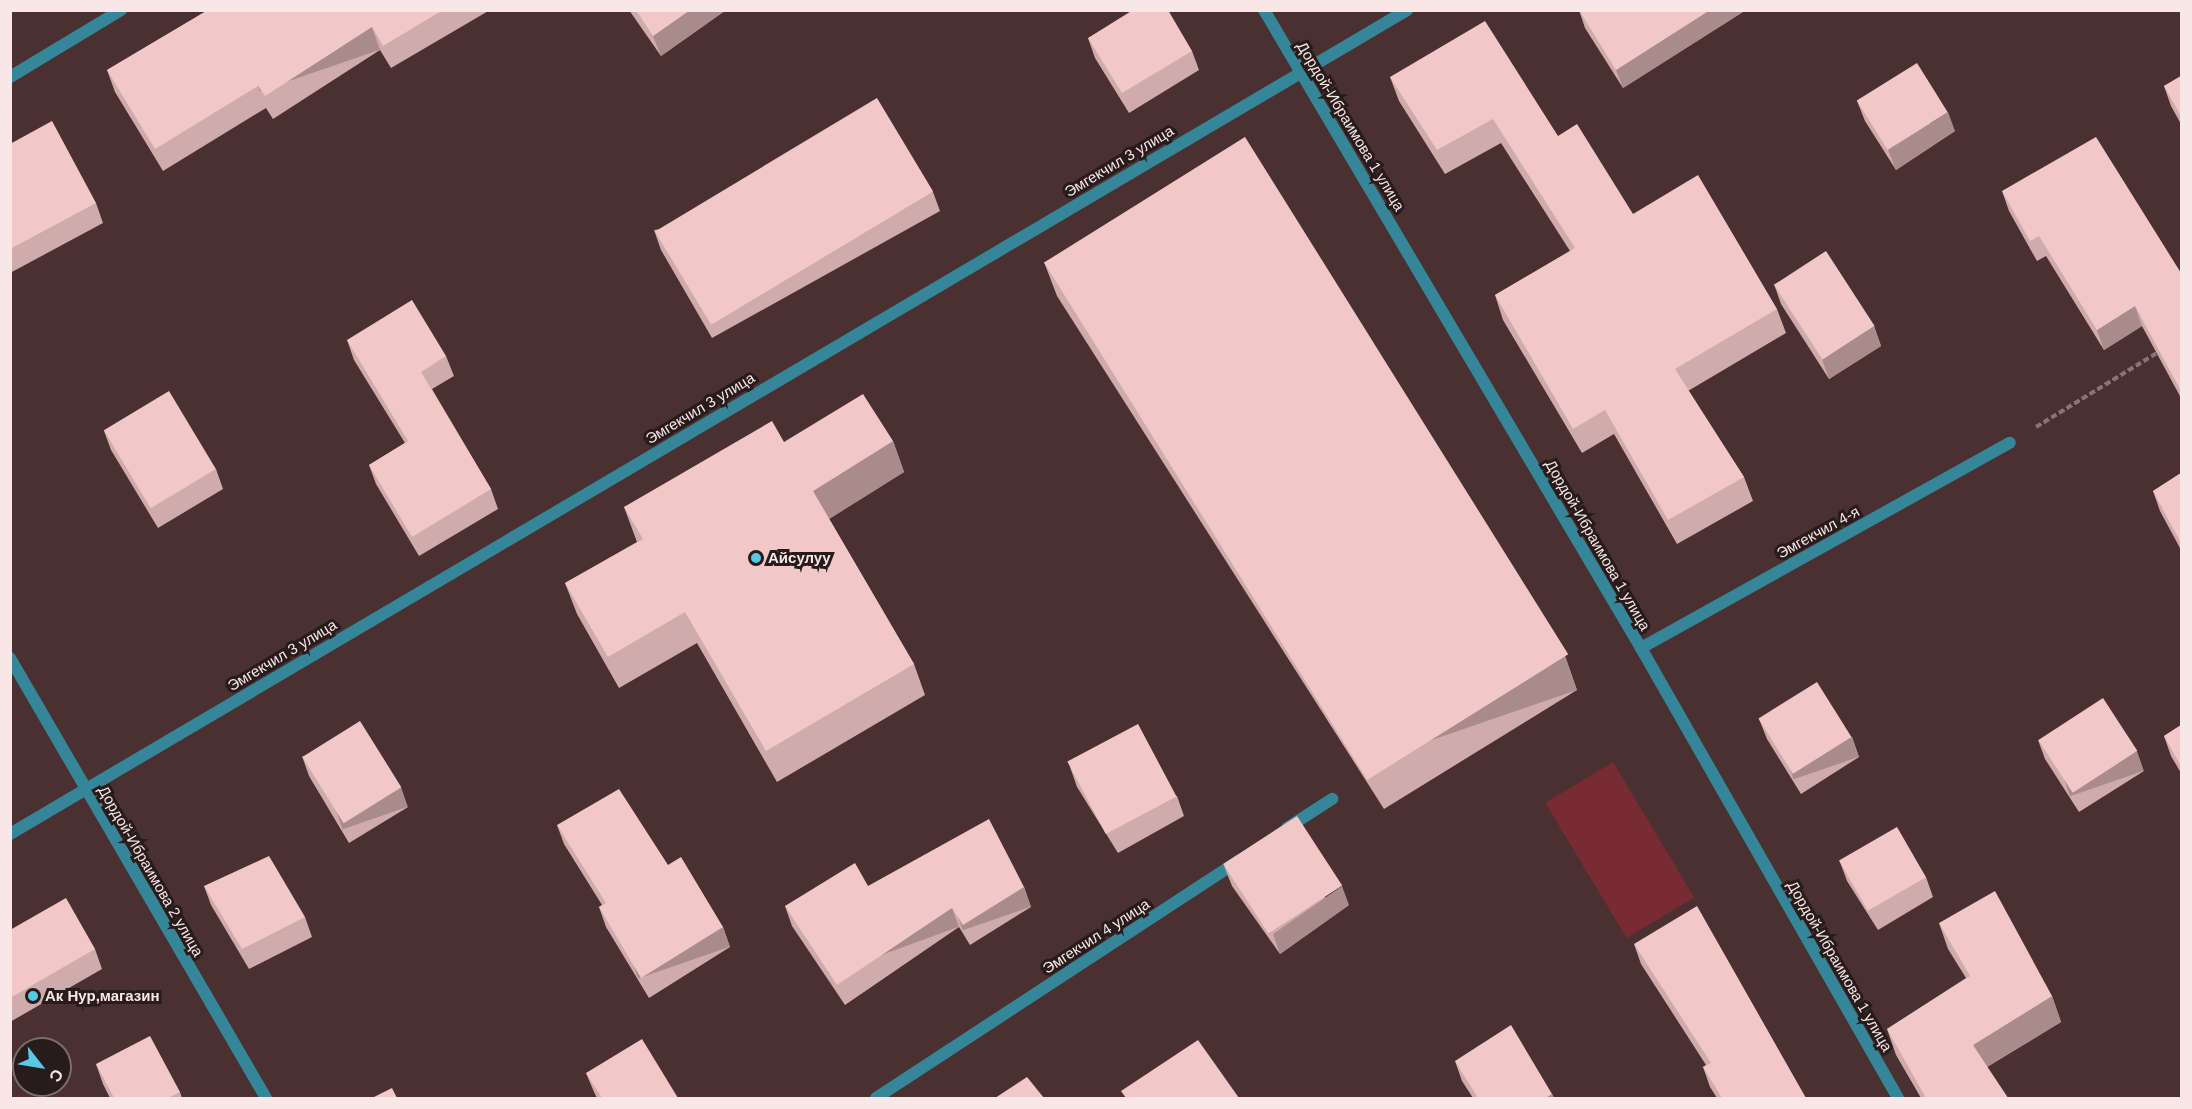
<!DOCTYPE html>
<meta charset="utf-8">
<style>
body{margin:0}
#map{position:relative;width:2192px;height:1109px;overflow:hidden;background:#4a3030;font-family:Helvetica,sans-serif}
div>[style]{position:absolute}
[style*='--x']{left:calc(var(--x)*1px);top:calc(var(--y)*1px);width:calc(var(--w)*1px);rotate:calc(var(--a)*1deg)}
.green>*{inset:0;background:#782b32;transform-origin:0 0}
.path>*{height:4px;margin-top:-2px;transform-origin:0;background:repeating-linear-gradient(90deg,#8a7373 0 6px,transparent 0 9px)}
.minor>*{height:12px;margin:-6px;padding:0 6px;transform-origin:6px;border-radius:6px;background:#368699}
.wall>*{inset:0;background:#d0abab}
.shaded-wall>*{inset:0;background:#a98b8b;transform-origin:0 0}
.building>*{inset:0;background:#f2c7c7;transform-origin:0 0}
.dots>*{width:16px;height:16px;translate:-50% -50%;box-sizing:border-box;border:3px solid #281b1c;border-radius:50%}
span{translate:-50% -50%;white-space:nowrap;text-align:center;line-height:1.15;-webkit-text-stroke:6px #281b1c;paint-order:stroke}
.street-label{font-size:15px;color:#f9e7e7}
.poi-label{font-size:15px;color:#f9e7e7;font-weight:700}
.left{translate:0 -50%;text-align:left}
.frame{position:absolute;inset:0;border:12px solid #f9e7e7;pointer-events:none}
.north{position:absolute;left:12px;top:1037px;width:60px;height:60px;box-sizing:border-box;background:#281b1c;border:2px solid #7c6d6d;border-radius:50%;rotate:121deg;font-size:16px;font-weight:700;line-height:24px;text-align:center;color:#f9e7e7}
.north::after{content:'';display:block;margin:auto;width:21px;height:27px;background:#58c9e4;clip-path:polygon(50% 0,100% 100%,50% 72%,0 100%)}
</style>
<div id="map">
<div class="green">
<div style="left:1613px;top:762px;width:158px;height:79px;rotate:59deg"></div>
</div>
<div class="path">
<div style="--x:2036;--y:427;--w:145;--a:-31.5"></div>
</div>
<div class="minor">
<div style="--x:1264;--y:10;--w:741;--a:59.42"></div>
<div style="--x:1641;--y:648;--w:518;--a:60.27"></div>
<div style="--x:10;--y:77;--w:130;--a:-31.1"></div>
<div style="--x:1641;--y:648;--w:422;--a:-29.1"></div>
<div style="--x:10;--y:658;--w:509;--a:59.81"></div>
<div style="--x:1287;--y:828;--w:54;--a:-32.8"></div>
<div style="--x:10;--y:834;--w:1622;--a:-30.53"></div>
<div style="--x:876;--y:1098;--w:433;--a:-33.2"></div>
</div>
<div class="wall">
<div style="clip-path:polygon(208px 10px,490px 10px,391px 68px,380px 50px,273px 119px,266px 108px,163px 171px,115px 92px,107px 70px)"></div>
<div style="clip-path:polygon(629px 10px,726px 10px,661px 56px)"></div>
<div style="clip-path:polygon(1579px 10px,1746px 10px,1623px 88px,1585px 28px)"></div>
<div style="clip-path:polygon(1088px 38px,1192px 51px,1199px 70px,1129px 113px,1095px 58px)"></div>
<div style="clip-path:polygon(2181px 76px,2181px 124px,2171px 106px,2164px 86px)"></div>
<div style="clip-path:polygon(1390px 77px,1558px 136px,1633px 214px,1777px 309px,1786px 333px,1688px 391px,1744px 477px,1753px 501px,1677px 544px,1614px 434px,1582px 453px,1503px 320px,1495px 295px,1570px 251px,1501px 143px,1445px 174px,1399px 101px)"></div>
<div style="clip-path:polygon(1857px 101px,1955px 131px,1896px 170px,1865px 121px)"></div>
<div style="clip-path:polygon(10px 144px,96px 203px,103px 223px,10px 273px)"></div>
<div style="clip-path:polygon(2002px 191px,2181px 273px,2181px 398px,2142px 326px,2104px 350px,2046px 256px,2037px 261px,2009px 211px)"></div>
<div style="clip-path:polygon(933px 192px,940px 211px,712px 338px,661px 250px,654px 230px)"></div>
<div style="clip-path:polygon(1044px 262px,1565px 656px,1577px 690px,1384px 809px,1057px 296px)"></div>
<div style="clip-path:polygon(1774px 284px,1874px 326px,1881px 346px,1829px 379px,1781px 304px)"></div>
<div style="clip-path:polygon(347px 340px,446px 356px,454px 376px,432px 389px,491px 489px,498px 509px,419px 556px,376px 484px,369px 465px,405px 443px,354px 360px)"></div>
<div style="clip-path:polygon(104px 431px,216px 469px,223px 489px,158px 528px,111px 450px)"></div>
<div style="clip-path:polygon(893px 441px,904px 472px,829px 519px,914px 664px,925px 695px,777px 782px,697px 643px,619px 688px,577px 614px,565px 583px,637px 542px,624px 507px,784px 442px)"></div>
<div style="clip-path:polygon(2181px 473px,2181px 550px,2160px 511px,2153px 491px)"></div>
<div style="clip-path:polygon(1759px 719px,1852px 737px,1859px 757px,1801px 794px,1767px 739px)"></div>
<div style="clip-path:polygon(2181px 725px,2181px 773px,2171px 756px,2164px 736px)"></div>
<div style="clip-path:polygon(2038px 740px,2144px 771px,2079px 812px,2045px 759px)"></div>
<div style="clip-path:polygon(302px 756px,408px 807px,349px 843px,309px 776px)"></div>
<div style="clip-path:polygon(1070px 767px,1177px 796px,1184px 816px,1118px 853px,1077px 787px)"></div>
<div style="clip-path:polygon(557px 825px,668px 865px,723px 927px,730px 947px,649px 998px,606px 927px,599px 907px,602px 905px,564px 844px)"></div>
<div style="clip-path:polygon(1840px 862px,1926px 877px,1933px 897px,1878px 930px,1847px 881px)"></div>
<div style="clip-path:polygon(1224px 866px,1349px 905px,1280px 954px,1232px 886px)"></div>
<div style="clip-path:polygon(204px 886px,305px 917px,312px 937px,249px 969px,211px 905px)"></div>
<div style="clip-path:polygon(868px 886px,1024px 887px,1031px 907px,970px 945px,959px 927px,845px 1005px,792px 926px,785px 906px)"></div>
<div style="clip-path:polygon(1939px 923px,2052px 996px,2061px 1022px,1987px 1067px,2008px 1098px,1921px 1098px,1896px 1055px,1887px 1029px,1966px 978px,1948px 949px)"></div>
<div style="clip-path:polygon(10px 930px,95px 949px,102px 969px,10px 1022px)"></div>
<div style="clip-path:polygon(1634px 944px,1806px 1098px,1717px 1098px,1710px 1087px,1703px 1067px,1706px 1065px,1641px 964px)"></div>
<div style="clip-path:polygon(1455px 1061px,1552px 1094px,1554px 1098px,1473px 1098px,1462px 1081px)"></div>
<div style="clip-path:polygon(96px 1064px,180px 1092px,182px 1098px,110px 1098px,103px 1084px)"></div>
<div style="clip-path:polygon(586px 1073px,678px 1098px,597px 1098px,594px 1092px)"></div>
</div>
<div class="shaded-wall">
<div style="clip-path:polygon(690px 10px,726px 10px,661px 56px,653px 36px)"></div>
<div style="clip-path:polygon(1710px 10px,1746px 10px,1623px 88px,1616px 70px)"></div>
<div style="left:372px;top:27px;width:24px;height:127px;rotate:71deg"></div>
<div style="clip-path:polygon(1948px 112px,1955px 131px,1896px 170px,1888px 150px)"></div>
<div style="clip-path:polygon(2135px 306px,2142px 326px,2104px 350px,2097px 330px)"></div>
<div style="clip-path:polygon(1874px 326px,1881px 346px,1829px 379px,1822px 359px)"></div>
<div style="clip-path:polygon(893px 441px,904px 472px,824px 522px,813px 491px)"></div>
<div style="left:1565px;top:656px;width:36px;height:227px;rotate:71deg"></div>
<div style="left:1852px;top:737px;width:21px;height:69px;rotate:71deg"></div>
<div style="left:2137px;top:751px;width:21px;height:78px;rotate:71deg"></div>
<div style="left:401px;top:787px;width:21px;height:69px;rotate:71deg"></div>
<div style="clip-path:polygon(1342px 886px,1349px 905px,1280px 954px,1273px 934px)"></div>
<div style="left:1024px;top:887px;width:21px;height:72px;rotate:71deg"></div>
<div style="left:952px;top:908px;width:20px;height:138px;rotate:70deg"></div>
<div style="left:723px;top:927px;width:21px;height:97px;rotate:71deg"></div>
<div style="clip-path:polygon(2052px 996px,2061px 1022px,1982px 1070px,1973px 1045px)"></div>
<div style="clip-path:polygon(1552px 1094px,1554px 1098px,1545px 1098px)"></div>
</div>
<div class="building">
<div style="clip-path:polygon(208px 10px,443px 10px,383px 46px,372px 27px,265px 96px,258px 86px,155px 149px,107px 70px)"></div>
<div style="clip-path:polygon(636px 10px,690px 10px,653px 36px)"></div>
<div style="clip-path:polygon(1133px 10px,1168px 10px,1192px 51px,1122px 93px,1088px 38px)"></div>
<div style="clip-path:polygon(1579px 10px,1710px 10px,1616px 70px)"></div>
<div style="clip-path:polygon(1485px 21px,1558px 136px,1577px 124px,1633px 214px,1698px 175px,1777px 309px,1675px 369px,1744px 477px,1668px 520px,1605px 410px,1573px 429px,1495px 295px,1575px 248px,1493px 119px,1437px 150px,1390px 77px)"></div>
<div style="left:1917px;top:63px;width:58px;height:71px;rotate:58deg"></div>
<div style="clip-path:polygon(2181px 76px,2181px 116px,2164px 86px)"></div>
<div style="left:877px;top:98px;width:109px;height:259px;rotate:59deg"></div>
<div style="clip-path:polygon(52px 121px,96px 203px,10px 249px,10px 144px)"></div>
<div style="left:1245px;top:137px;width:610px;height:237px;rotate:58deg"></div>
<div style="clip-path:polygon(2096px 137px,2181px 273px,2181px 391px,2135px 306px,2097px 330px,2039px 236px,2030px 241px,2002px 191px)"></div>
<div style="left:1826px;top:251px;width:89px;height:62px;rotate:57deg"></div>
<div style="clip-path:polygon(412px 300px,446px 356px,421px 372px,491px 489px,412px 537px,369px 465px,408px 441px,347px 340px)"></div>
<div style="left:169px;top:391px;width:91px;height:76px;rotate:59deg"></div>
<div style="clip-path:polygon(863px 394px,893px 441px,813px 491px,914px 664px,766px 751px,685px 612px,608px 657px,565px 583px,643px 539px,624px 507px,772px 421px,784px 442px)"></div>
<div style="clip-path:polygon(2181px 473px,2181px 543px,2153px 491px)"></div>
<div style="left:1817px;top:682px;width:65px;height:69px;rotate:58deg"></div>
<div style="left:2103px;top:698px;width:63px;height:77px;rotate:57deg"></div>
<div style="left:360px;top:721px;width:78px;height:68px;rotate:58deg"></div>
<div style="left:1138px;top:724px;width:82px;height:80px;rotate:62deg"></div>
<div style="clip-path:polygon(2181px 725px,2181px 766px,2164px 736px)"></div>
<div style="clip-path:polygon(619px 789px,668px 865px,681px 857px,723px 927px,641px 978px,599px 907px,606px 903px,557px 825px)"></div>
<div style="left:1297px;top:816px;width:83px;height:88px;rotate:57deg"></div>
<div style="clip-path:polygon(989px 819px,1024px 887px,963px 925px,952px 908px,837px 985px,785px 906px,855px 863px,868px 886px)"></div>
<div style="left:1897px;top:827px;width:58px;height:67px;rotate:60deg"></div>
<div style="clip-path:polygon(269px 856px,305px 917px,242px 949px,204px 886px)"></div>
<div style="clip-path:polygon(1995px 891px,2052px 996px,1973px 1045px,2008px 1098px,1926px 1098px,1887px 1029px,1970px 976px,1939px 923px)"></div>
<div style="clip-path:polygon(66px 898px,95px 949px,10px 998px,10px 930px)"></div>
<div style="clip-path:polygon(1697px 906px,1806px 1098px,1722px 1098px,1703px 1067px,1711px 1063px,1634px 944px)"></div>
<div style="clip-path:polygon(1511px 1025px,1552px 1094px,1545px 1098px,1478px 1098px,1455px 1061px)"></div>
<div style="clip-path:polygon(150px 1036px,180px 1092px,168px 1098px,114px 1098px,96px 1064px)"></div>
<div style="clip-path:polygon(642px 1039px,678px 1098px,602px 1098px,586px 1073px)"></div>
<div style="clip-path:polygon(1198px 1040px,1239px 1098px,1126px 1098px,1121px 1091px)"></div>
<div style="clip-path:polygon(1027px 1077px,1044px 1098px,995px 1098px)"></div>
<div style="clip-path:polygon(392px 1088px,397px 1098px,372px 1098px)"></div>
</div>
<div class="dots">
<div style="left:756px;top:558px;background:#58c9e4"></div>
<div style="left:33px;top:996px;background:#58c9e4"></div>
</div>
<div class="street-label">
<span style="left:1351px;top:126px;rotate:59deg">Дордой-Ибраимова 1 улица</span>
<span style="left:1119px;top:161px;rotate:-31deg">Эмгекчил 3 улица</span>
<span style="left:700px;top:408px;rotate:-31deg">Эмгекчил 3 улица</span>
<span style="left:1818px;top:532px;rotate:-29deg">Эмгекчил 4-я</span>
<span style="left:1598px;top:545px;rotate:60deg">Дордой-Ибраимова 1 улица</span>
<span style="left:282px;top:655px;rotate:-31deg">Эмгекчил 3 улица</span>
<span style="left:151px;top:871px;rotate:60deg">Дордой-Ибраимова 2 улица</span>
<span style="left:1096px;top:936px;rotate:-33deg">Эмгекчил 4 улица</span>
<span style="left:1840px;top:966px;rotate:60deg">Дордой-Ибраимова 1 улица</span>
</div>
<div class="poi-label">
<span class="left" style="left:768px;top:558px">Айсулуу</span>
<span class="left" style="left:45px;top:996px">Ак Нур,магазин</span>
</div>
<div class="frame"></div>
<div class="north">С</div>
</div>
